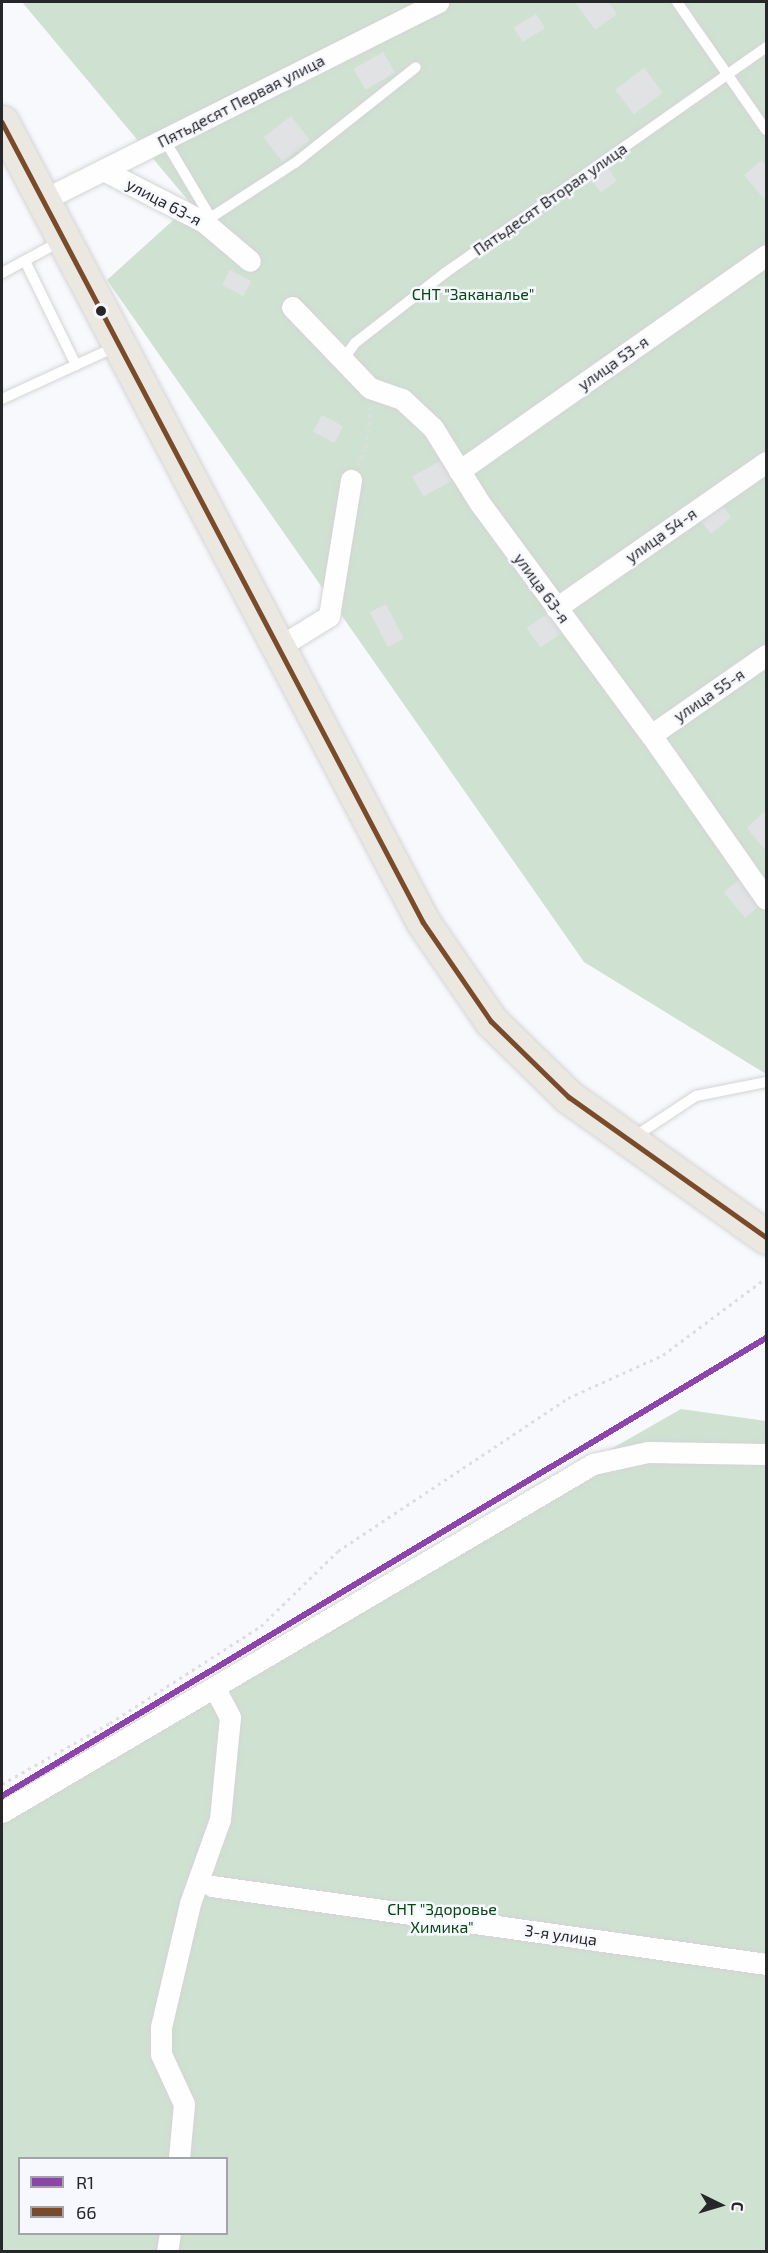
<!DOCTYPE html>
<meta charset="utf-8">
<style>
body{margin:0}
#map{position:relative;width:768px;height:2253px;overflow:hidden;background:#f8f9fc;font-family:"Exo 2",sans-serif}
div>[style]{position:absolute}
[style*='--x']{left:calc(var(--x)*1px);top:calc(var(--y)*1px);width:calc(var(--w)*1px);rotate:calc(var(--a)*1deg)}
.green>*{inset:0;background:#cfe2d1}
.building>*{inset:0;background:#e1e2e4;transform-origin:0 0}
.path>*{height:3px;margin-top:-1.5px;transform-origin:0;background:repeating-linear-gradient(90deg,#ddd 0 3px,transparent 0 7.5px)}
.roads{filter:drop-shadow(0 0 2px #d4d4d6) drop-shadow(0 0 2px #d4d4d6)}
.lane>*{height:10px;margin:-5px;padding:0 5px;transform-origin:5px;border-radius:5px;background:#fefeff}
.street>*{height:21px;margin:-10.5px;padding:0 10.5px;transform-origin:10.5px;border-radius:10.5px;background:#fefeff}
.primary>*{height:33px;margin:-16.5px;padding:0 16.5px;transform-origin:16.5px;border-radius:16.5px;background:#ebe8e1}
.bus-1>*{height:4.5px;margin:-2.25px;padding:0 2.25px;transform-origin:2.25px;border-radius:2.25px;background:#7a4b2a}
.rail-1>*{height:6px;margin:-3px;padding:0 3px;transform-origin:3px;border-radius:3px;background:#8e44ad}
.dots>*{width:16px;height:16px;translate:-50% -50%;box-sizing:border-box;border:3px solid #f6f8fe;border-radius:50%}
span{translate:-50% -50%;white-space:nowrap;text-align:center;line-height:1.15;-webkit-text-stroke:5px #f6f8fe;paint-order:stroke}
.street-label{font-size:16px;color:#262729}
.park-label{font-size:16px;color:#064612}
.frame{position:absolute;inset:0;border:3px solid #262729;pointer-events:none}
.legend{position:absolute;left:18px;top:2157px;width:210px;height:78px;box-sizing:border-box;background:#f6f8fe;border:2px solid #a3a4a9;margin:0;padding:8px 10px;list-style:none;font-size:18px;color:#262729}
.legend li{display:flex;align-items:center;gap:12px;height:30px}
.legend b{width:30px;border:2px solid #a3a4a9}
.north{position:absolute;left:690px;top:2175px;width:60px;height:60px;-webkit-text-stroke:4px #f6f8fe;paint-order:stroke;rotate:95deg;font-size:16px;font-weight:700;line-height:24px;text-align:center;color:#262729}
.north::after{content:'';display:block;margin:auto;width:21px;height:27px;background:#262729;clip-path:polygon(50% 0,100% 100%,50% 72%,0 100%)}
</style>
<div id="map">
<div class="green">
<div style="clip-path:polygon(22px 2px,766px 2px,766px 1074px,584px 962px,107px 280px,191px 204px)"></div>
<div style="clip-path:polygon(evenodd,681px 1409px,766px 1421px,766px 2251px,2px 2251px,2px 1798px,681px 1409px,20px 2158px,226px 2158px,226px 2234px,20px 2234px,20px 2158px)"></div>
</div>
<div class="building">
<div style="clip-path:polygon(575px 2px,608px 2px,617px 14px,595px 30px)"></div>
<div style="left:536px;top:14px;width:17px;height:26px;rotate:59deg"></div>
<div style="left:383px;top:52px;width:24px;height:34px;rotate:60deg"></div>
<div style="left:644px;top:68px;width:31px;height:36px;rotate:53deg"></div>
<div style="left:291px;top:116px;width:31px;height:35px;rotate:52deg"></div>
<div style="clip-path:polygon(762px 160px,766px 166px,765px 200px,744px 175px)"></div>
<div style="left:607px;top:167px;width:17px;height:20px;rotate:54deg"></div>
<div style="left:230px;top:270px;width:24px;height:17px;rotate:28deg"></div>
<div style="left:322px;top:415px;width:24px;height:19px;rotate:28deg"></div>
<div style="left:442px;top:460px;width:23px;height:34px;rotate:61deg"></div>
<div style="left:718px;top:501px;width:21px;height:26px;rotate:51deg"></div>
<div style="left:386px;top:604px;width:39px;height:18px;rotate:63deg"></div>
<div style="left:548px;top:613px;width:24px;height:26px;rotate:55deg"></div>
<div style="clip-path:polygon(766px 810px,766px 851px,747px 828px)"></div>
<div style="left:740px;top:879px;width:33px;height:21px;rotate:50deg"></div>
</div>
<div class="path">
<div style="--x:358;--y:465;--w:20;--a:-66"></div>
<div style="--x:366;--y:447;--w:40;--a:-82.9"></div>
<div style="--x:2;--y:1784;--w:124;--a:-29.5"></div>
<div style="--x:110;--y:1723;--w:179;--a:-32.7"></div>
<div style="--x:261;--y:1626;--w:107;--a:-44.2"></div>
<div style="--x:338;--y:1551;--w:276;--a:-33.6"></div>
<div style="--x:568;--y:1398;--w:104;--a:-24.4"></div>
<div style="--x:663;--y:1355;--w:129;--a:-36.8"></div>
</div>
<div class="roads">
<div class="lane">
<div style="--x:677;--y:2;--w:156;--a:55.2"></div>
<div style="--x:164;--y:139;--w:94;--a:59.3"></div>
<div style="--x:204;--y:222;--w:108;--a:-33"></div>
<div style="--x:295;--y:163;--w:154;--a:-38.4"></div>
<div style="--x:25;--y:261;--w:116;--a:63.9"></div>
<div style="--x:2;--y:273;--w:67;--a:-28.5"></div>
<div style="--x:342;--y:361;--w:22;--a:-54"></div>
<div style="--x:355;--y:343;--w:114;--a:-37.9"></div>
<div style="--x:445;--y:273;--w:393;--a:-35.1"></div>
<div style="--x:2;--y:399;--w:127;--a:-24.7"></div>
<div style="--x:634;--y:1137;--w:74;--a:-33.5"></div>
<div style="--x:696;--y:1096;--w:71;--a:-11.3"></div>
</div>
<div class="street">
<div style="--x:103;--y:170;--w:114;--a:27.2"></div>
<div style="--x:204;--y:222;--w:60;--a:40.3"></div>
<div style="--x:43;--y:200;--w:442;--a:-26.6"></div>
<div style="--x:292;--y:307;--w:112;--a:46.1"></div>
<div style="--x:370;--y:388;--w:34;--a:19"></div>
<div style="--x:402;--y:399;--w:42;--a:43.1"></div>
<div style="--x:433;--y:428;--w:87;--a:58.1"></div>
<div style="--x:479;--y:502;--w:290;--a:53.6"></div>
<div style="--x:651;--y:735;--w:200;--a:55"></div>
<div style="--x:459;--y:471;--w:375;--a:-35.1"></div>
<div style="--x:556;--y:608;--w:256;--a:-34.8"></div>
<div style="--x:279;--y:647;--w:59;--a:-31.8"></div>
<div style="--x:329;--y:616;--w:138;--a:-80.8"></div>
<div style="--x:651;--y:735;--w:140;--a:-34.8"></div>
<div style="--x:2;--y:1812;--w:686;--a:-30.49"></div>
<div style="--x:593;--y:1464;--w:56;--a:-12.3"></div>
<div style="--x:648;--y:1452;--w:118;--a:1"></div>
<div style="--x:212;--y:1886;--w:559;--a:8.01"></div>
<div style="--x:179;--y:2158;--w:54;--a:-84.7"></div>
<div style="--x:184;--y:2104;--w:55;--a:-114.7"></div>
<div style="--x:161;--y:2054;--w:27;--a:-90"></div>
<div style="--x:161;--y:2027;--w:127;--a:-76.8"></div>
<div style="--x:190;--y:1903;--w:89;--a:-70.3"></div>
<div style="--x:220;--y:1819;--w:102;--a:-84.4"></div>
<div style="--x:230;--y:1717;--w:34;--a:-118"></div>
<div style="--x:167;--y:2252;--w:18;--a:-81"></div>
</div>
<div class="primary">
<div style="--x:2;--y:122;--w:904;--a:62.24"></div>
<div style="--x:423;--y:922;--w:120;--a:55.5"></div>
<div style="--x:491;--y:1021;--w:109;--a:44.3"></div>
<div style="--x:569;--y:1097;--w:242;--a:35.4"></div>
</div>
</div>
<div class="bus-1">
<div style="--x:2;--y:122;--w:904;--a:62.24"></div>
<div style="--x:423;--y:922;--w:120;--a:55.5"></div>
<div style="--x:491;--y:1021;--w:109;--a:44.3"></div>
<div style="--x:569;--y:1097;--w:242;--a:35.4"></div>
</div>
<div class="rail-1">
<div style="--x:2;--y:1796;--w:891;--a:-30.94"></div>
</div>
<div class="dots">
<div style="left:101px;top:311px;background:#262729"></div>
</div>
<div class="street-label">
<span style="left:241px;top:101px;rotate:-27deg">Пятьдесят Первая улица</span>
<span style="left:550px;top:199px;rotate:-35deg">Пятьдесят Вторая улица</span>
<span style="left:164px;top:202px;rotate:28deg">улица 63-я</span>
<span style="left:613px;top:363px;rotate:-35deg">улица 53-я</span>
<span style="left:661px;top:535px;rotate:-35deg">улица 54-я</span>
<span style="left:542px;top:588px;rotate:54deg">улица 63-я</span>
<span style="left:709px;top:695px;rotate:-34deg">улица 55-я</span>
<span style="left:561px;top:1935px;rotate:8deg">3-я улица</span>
</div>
<div class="park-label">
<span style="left:473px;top:294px">СНТ "Заканалье"</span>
<span style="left:442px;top:1918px">СНТ "Здоровье<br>Химика"</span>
</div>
<div class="frame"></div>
<ul class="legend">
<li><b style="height:8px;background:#8e44ad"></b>R1</li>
<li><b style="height:8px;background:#7a4b2a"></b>66</li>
</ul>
<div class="north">С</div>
</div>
